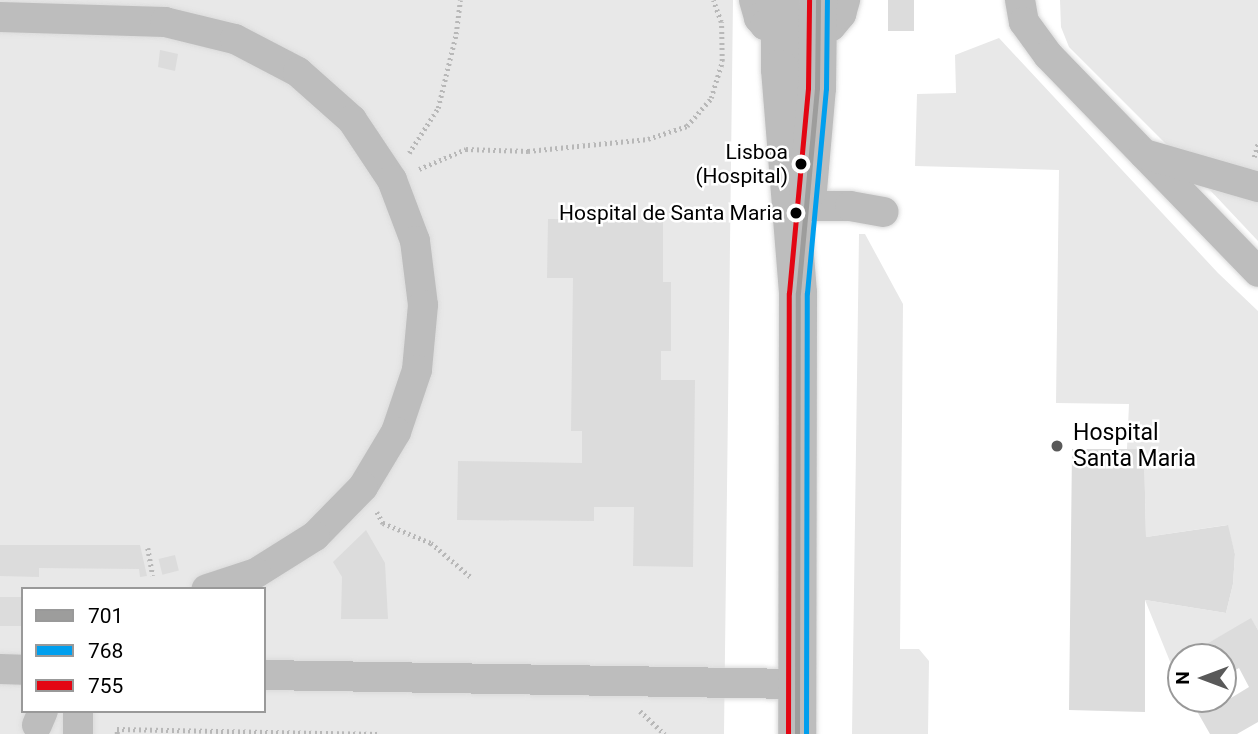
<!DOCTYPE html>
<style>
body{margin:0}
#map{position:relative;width:1258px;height:734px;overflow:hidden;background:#fff;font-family:Roboto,sans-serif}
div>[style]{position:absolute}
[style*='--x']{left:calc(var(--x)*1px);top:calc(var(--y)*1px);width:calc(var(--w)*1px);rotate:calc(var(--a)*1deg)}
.green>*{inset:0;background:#e8e8e8}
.building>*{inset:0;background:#dcdcdc;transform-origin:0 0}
.path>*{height:4.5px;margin-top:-2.25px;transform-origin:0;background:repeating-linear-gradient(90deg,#b8b8b8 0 2px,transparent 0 5.5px)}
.roads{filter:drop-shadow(0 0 2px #dbdbdb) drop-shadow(0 0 2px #dbdbdb)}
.minor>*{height:30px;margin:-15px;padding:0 15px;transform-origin:15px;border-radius:15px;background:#bdbdbd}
.major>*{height:38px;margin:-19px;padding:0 19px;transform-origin:19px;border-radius:19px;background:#bdbdbd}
.bus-1>*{height:5px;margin:-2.5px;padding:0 2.5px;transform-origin:2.5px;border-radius:2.5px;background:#9d9d9c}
.bus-2>*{height:5px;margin:-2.5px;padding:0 2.5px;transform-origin:2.5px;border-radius:2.5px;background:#009fee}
.bus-3>*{height:5px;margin:-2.5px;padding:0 2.5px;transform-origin:2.5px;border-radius:2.5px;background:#e30613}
.dots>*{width:19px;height:19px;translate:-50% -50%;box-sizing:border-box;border:4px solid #fff;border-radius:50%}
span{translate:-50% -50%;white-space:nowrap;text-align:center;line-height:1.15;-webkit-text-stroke:5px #fff;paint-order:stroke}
.bus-label{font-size:21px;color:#000}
.right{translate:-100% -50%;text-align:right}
.poi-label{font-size:23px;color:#000}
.left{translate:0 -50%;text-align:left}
.legend{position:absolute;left:21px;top:587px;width:245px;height:126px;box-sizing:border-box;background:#fff;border:2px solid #999;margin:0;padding:9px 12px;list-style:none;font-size:21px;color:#000}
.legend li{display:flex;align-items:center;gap:14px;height:35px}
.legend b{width:35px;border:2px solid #999}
.north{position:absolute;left:1167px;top:643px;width:70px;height:70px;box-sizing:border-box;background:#fff;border:2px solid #999;border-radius:50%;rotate:270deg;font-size:19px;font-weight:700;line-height:28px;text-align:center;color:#000}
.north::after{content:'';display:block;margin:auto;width:24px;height:32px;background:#595959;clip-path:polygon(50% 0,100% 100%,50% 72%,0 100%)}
</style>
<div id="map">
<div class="green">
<div style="clip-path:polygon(evenodd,0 0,733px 0,724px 734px,0 734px,0 0,23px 589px,264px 589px,264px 711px,23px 711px,23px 589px)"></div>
<div style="clip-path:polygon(1060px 0,1258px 0,1258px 171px,1174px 149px,1166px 144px,1069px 47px,1061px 27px)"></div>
<div style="clip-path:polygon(999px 38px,1218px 273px,1258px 311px,1258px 630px,1251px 619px,1171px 664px,1145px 600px,1226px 613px,1233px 584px,1235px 554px,1227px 525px,1146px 537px,1144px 450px,1127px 449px,1129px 404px,1056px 403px,1059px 170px,915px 166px,917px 94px,956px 93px,955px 55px)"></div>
<div style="clip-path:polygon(1209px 189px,1258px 201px,1258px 241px)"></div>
<div style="clip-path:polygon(859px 234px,865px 234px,903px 304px,900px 649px,919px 649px,929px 661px,928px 734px,852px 734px)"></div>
</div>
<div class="building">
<div style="left:888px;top:0;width:26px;height:31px"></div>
<div style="clip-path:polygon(160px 50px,178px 54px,175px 71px,158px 67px)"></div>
<div style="clip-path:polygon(548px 219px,663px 220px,663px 282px,671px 282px,671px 351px,661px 351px,661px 380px,695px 380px,693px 567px,633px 566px,634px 507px,594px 507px,594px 521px,457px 520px,458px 461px,582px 463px,582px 431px,571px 431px,573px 278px,547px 278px)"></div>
<div style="clip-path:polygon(1072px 449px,1144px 449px,1146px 537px,1228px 525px,1235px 554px,1233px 584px,1226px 613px,1145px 600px,1145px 712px,1069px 710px)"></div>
<div style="clip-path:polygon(366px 530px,385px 563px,388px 619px,341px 619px,342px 577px,333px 562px)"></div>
<div style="clip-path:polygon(0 545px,140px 545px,147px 576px,140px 577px,139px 569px,39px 568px,39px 577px,0 576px)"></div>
<div style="left:175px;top:555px;width:16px;height:17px;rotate:76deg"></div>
<div style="left:0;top:597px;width:23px;height:29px"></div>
<div style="clip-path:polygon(1251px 618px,1258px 630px,1258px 722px,1237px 734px,1210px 734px,1190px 699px,1223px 699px,1223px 684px,1231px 698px,1249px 687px,1239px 668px,1223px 677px,1223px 657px,1184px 657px)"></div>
</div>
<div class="path">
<div style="--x:409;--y:153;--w:54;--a:-57.2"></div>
<div style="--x:438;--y:108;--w:76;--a:-76.3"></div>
<div style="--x:456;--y:34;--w:34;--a:-83"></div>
<div style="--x:1254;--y:157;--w:15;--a:-74"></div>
<div style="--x:419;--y:169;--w:51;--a:-23.1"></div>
<div style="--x:466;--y:149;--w:62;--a:1.8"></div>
<div style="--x:528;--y:151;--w:121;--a:-5.7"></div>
<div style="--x:648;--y:139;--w:41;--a:-18.4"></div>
<div style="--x:687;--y:126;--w:37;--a:-49"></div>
<div style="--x:711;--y:98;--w:39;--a:-73"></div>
<div style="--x:722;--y:61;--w:39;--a:-91"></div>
<div style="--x:721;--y:22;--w:23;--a:-110"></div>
<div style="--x:377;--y:512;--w:13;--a:61"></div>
<div style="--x:383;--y:523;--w:52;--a:22.6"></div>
<div style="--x:431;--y:543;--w:52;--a:40.4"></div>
<div style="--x:148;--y:548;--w:28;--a:80"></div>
<div style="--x:640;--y:711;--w:34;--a:43"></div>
<div style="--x:117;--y:734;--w:5;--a:-90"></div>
<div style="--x:117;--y:729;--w:264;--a:1.1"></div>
</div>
<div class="roads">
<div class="minor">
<div style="--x:754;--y:0;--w:19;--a:74"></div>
<div style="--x:759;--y:18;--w:9;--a:49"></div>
<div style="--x:765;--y:25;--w:15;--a:11"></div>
<div style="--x:780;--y:28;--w:51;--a:-2.2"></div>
<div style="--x:831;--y:26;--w:16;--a:-50"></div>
<div style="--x:841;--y:14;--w:15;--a:-74"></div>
<div style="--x:1020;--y:0;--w:22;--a:80"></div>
<div style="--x:1024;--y:22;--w:41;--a:54"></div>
<div style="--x:1048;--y:55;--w:302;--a:45.9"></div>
<div style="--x:0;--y:17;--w:165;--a:1.7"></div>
<div style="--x:165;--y:22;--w:72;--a:13.7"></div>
<div style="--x:235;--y:39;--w:71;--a:27.6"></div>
<div style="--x:298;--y:72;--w:72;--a:41.6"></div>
<div style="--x:352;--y:120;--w:72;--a:56.3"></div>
<div style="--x:392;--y:180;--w:65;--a:69.3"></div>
<div style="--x:415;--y:241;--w:64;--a:82.9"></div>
<div style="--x:423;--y:305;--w:65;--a:95.3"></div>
<div style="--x:417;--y:370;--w:65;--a:108.7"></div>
<div style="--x:396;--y:432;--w:64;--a:121"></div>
<div style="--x:363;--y:487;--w:69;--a:134.4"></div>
<div style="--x:315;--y:536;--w:70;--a:147.9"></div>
<div style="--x:256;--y:573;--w:52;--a:161.9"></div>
<div style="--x:1144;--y:154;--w:119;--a:16.1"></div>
<div style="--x:806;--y:206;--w:44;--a:0"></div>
<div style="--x:850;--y:206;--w:34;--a:10"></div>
<div style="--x:0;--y:669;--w:23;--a:2"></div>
<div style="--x:264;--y:675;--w:534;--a:0.97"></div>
<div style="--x:37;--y:725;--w:15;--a:-67"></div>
<div style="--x:78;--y:734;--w:23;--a:-90"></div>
</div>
<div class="major">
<div style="--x:780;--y:0;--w:69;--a:90"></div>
<div style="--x:780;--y:69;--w:225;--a:85.4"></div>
<div style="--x:798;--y:293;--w:441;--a:90.1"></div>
<div style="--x:808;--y:190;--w:102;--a:-85"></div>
<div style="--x:817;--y:88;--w:88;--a:-89.3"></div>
</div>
</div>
<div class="bus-1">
<div style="--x:797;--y:734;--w:441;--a:-89.9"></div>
<div style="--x:798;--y:293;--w:206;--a:-84.7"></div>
<div style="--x:817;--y:88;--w:88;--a:-89.3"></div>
</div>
<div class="bus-2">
<div style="--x:806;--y:734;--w:441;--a:-89.9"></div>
<div style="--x:807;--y:293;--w:205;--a:-84.7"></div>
<div style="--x:826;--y:89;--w:89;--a:-89.4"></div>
</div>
<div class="bus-3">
<div style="--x:788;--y:734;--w:441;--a:-89.9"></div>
<div style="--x:789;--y:293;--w:206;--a:-84.7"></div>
<div style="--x:808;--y:88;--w:88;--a:-89.3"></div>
</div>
<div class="dots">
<div style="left:801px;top:164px;background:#000"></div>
<div style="left:796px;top:213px;background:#000"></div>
<div style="left:1057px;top:446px;background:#595959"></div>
</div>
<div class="bus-label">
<span class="right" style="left:788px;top:164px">Lisboa<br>(Hospital)</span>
<span class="right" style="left:783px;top:213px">Hospital de Santa Maria</span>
</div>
<div class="poi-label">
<span class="left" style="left:1073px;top:446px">Hospital<br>Santa Maria</span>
</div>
<ul class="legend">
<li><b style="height:9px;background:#9d9d9c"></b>701</li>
<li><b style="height:9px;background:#009fee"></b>768</li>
<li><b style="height:9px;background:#e30613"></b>755</li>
</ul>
<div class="north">N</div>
</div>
